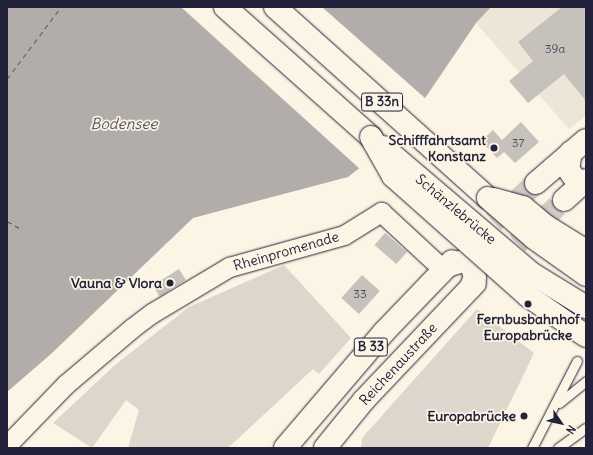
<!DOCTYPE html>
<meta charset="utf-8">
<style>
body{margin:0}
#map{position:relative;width:593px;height:455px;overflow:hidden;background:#fcf5e5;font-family:Delius,sans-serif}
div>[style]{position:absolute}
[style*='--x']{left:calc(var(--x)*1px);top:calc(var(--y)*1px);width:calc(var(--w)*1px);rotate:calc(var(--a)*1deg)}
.built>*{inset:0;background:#ece5d8}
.green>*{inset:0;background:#dcd6cc}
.water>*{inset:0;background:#b2adab}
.pier>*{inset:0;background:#fcf5e5}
.ferry>*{height:1px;margin-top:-0.5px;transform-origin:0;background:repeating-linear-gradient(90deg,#545362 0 5px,transparent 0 9px)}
.building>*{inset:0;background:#c6c1bb;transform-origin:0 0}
.primary-tunnel>*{height:22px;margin-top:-11px;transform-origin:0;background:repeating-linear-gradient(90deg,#d0cbc3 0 22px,transparent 0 33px)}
.roads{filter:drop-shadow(0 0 1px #22223b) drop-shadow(0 0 1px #22223b)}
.lane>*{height:9px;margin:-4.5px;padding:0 4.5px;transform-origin:4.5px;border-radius:4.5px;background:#fcf5e5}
.street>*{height:19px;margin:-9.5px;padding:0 9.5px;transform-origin:9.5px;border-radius:9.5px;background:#fcf5e5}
.primary>*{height:22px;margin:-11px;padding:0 11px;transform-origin:11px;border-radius:11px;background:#fcf5e5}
.bridges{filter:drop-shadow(0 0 1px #22223b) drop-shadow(0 0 1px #22223b)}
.primary-bridge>*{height:22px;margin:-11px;padding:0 11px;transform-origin:11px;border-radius:11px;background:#fcf5e5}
.dots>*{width:11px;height:11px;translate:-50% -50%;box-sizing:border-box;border:2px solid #fcf5e5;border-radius:50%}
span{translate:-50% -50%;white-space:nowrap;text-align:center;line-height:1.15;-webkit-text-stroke:3.5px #fcf5e5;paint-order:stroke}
.number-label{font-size:12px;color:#4b4a5b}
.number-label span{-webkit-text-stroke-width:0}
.shield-label span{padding:1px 3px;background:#fcf5e5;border:1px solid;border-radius:3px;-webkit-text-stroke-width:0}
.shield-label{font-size:13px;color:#22223b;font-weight:700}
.poi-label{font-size:14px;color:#22223b;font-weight:700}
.right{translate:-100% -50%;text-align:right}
.street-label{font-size:14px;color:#22223b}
.water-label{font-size:15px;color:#545362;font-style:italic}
.frame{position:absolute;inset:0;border:8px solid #22223b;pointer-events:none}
.north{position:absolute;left:541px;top:403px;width:40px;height:40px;-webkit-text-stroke:3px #fcf5e5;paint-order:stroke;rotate:124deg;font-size:11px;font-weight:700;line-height:16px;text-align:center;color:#22223b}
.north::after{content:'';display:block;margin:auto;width:14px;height:18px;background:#22223b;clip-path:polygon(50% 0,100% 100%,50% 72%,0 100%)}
</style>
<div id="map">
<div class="built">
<div style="clip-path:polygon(491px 7px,586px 7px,586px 116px,569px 129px,476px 23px)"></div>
</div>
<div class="green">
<div style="clip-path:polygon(284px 265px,351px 338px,319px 374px,313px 369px,228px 448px,128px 448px,139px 410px,126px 400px,92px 448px,53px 423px,115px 365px,189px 307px)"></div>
<div style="clip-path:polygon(477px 309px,534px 353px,488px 448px,361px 448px,362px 438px)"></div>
</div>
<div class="water">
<div style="clip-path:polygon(7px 7px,491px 7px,476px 23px,398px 138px,348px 177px,193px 218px,51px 354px,7px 392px)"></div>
</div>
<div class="pier">
<div style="clip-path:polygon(181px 7px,322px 7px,426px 99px,399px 139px,360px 169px)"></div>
</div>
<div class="ferry">
<div style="--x:7;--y:79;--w:90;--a:-53.1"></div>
<div style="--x:7;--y:221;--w:14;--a:30"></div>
</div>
<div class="building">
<div style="clip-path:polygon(562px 7px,586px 7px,586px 101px,564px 74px,528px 103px,509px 81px,533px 61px,518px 42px)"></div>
<div style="clip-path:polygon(521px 122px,539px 142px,515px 163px,504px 152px,497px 158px,481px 141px,493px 130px,502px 140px)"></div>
<div style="left:385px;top:233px;width:29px;height:16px;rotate:41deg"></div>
<div style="left:179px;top:269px;width:13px;height:31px;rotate:58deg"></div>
<div style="left:362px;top:275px;width:24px;height:31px;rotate:42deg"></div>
</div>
<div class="primary-tunnel">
<div style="--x:469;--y:244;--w:91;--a:-42.3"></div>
<div style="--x:493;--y:266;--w:97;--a:-42.9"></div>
</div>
<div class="roads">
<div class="lane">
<div style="--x:559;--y:403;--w:35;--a:-39"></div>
<div style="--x:532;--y:448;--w:98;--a:-62.7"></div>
<div style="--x:558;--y:448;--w:34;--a:-36"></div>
</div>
<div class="street">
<div style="--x:7;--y:445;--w:85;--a:-46"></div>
<div style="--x:66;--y:384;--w:87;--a:-40.3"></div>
<div style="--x:132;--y:328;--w:25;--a:-37"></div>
<div style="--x:152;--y:313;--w:90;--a:-30.9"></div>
<div style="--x:229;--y:267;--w:119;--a:-15.5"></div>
<div style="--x:344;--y:235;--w:44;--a:-31.9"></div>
<div style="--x:381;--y:212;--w:74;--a:42.8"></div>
</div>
<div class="primary">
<div style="--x:225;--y:7;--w:195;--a:41.7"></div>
<div style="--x:275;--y:7;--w:286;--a:41.9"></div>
<div style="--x:571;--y:152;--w:17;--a:100"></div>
<div style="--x:568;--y:169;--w:21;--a:55"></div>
<div style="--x:536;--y:183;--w:66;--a:-40.7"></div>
<div style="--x:564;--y:200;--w:30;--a:-42"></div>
<div style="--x:447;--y:266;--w:17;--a:-17"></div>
<div style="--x:463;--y:261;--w:7;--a:16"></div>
<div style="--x:470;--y:263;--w:15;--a:70"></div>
<div style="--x:475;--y:277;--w:11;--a:112"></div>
<div style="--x:285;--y:448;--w:153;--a:-49.5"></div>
<div style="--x:384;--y:332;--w:98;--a:-46.2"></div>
<div style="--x:325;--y:448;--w:62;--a:-50.9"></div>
<div style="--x:364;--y:400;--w:161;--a:-46.5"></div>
</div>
</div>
<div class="bridges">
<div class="primary-bridge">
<div style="--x:371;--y:137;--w:45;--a:60.6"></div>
<div style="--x:393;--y:176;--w:181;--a:41.6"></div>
<div style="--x:528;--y:296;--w:70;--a:34.6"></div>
<div style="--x:383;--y:147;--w:194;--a:40.4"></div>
<div style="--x:531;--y:273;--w:65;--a:31.7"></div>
<div style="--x:488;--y:198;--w:61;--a:41"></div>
<div style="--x:534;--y:238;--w:64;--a:35.4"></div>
<div style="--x:493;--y:199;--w:31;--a:15"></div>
<div style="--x:523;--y:207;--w:30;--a:40"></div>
<div style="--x:546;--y:226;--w:47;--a:32"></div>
</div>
</div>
<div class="dots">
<div style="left:494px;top:148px;background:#22223b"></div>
<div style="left:170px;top:283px;background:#22223b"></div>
<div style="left:528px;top:304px;background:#22223b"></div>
<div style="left:524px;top:416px;background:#22223b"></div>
</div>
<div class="number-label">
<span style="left:555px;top:49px">39a</span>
<span style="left:518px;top:143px">37</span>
<span style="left:360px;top:294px">33</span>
</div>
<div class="shield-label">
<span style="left:382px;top:102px">B 33n</span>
<span style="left:371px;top:347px">B 33</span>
</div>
<div class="poi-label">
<span class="right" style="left:486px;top:148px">Schifffahrtsamt<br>Konstanz</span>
<span class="right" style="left:162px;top:283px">Vauna &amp; Vlora</span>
<span style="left:528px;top:327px">Fernbusbahnhof<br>Europabrücke</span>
<span class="right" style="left:516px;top:416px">Europabrücke</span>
</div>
<div class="street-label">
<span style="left:456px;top:209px;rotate:40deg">Schänzlebrücke</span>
<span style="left:286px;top:251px;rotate:-16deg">Rheinpromenade</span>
<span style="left:398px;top:364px;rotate:-47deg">Reichenaustraße</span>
</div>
<div class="water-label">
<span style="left:124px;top:124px">Bodensee</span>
</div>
<div class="frame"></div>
<div class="north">N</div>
</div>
